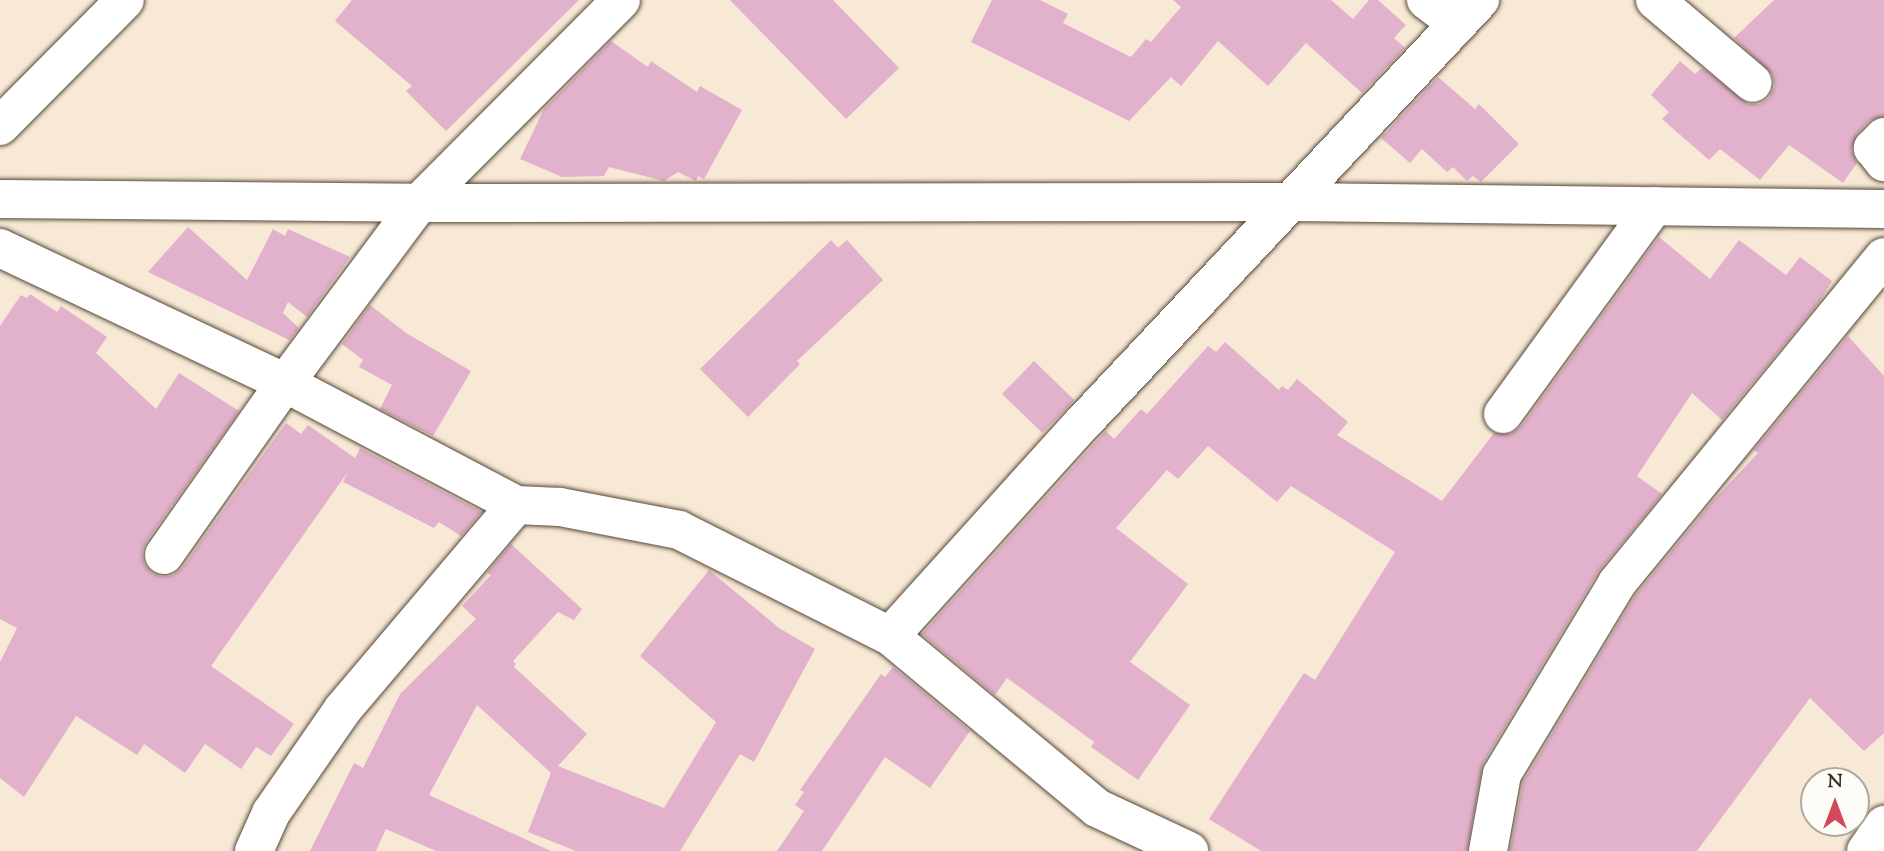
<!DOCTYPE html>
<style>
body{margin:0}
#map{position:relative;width:1884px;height:851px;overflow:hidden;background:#f7e9d5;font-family:"Sorts Mill Goudy",serif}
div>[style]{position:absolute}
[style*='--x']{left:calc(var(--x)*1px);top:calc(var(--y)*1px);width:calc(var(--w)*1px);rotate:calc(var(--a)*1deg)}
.building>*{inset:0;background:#e2b1cb;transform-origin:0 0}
.roads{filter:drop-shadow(0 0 2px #574739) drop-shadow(0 0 2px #574739)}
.minor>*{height:38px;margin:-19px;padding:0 19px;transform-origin:19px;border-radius:19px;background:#fff}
span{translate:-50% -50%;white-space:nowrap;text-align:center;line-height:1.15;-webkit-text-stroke:6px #fdfcf7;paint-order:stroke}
.north{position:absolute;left:1800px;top:767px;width:70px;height:70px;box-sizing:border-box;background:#fdfcf7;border:2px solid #afa8a0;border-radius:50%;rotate:0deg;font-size:19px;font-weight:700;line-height:28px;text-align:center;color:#3b2a1e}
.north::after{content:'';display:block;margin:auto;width:24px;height:32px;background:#d1495b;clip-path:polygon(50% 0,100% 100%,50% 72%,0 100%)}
</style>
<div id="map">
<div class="building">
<div style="clip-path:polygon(352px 0,579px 0,446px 131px,406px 91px,412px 86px,335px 21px)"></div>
<div style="clip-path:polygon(730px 0,833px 0,899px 68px,846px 119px)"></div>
<div style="clip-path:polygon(992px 0,1040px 0,1068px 14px,1063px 23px,1131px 57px,1146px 39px,1151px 42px,1181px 7px,1173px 0,1331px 0,1353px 19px,1369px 0,1378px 0,1406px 25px,1394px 38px,1405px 48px,1362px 93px,1306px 43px,1268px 86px,1218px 41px,1181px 86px,1171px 77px,1129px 121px,971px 42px)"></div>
<div style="clip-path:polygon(1774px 0,1884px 0,1884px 116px,1869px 121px,1857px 133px,1851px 151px,1857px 163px,1843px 183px,1789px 145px,1760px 180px,1720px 149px,1709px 160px,1662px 119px,1669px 112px,1651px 95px,1680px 61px,1695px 74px,1702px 68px,1748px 104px,1760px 104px,1769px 98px,1775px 86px,1773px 75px,1734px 38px)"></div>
<div style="clip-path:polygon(611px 41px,648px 67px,651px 61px,697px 92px,700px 86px,742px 110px,704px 179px,698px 176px,696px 181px,678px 172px,664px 181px,609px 167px,604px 176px,562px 177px,520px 159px,544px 109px)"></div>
<div style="clip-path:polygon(1438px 77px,1475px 109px,1479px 104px,1519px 144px,1481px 182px,1473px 176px,1467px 181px,1453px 167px,1447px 172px,1422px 149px,1410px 163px,1381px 138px)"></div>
<div style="clip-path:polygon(188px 227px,247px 280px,273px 229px,285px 236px,288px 229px,350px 257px,307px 317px,288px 302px,283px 313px,299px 328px,289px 340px,148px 272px)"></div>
<div style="clip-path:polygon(1659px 237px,1710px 279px,1739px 240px,1786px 275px,1800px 257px,1832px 281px,1819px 302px,1722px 420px,1692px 393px,1637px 476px,1662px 494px,1598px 572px,1483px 763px,1467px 851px,1261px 851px,1209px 819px,1304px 673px,1315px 680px,1395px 552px,1291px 486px,1277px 502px,1208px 446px,1178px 479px,1167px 470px,1116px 528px,1188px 584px,1130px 662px,1190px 705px,1138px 780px,1091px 747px,1094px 742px,1007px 678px,995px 695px,922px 634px,1106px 431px,1114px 439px,1141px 409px,1147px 414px,1208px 346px,1216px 352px,1225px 342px,1279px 390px,1282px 386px,1288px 390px,1297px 379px,1348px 422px,1337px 435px,1442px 501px,1494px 433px,1511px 434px,1521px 427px)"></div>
<div style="clip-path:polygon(831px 240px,838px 248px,847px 240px,883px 280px,797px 361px,800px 364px,748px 417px,700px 369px)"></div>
<div style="clip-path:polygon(30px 294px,57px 312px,61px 306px,107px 337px,96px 353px,156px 409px,179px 373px,239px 411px,146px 542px,142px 552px,144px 564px,152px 573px,163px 577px,173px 575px,182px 568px,286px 423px,301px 434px,308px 425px,355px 458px,360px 448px,482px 512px,461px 536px,439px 522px,434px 528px,343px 482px,347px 473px,211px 666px,294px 724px,271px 756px,256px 747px,241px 769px,205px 744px,185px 773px,144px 744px,137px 755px,76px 716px,24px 797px,0 778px,0 662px,17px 628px,0 619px,0 326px,21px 295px,27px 298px)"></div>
<div style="clip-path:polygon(370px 305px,406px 333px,471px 371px,433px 436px,380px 409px,392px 385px,359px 367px,363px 360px,342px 344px)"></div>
<div style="clip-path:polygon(1848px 336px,1884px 376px,1884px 733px,1864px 751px,1810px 698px,1697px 851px,1510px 851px,1523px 782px,1635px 596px,1712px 502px,1758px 453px,1754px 450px)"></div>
<div style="left:1034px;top:361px;width:56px;height:46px;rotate:44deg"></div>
<div style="clip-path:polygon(511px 544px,582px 609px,574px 620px,558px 612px,513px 661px,516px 664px,514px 667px,587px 734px,558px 766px,664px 808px,716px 722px,640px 656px,709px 570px,779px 628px,815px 649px,754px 762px,740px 754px,680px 851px,576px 851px,528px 832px,551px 773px,477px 705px,429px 795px,551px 851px,436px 851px,386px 829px,376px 851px,310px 851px,354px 763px,363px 768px,400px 694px,476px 619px,462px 606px,491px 575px,487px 573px)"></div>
<div style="clip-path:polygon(893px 667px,970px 731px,930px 788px,885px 757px,822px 851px,777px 851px,804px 811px,795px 805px,804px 792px,800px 790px,881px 674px,885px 677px)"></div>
</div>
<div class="roads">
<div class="minor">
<div style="--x:1426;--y:0;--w:39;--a:37"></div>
<div style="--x:1655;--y:0;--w:128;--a:40.3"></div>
<div style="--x:0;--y:126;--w:177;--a:-45.2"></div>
<div style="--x:1884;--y:137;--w:16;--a:135"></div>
<div style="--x:1873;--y:148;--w:18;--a:52"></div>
<div style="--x:0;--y:199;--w:419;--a:0.5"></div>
<div style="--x:419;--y:203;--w:874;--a:-0.07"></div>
<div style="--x:1293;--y:202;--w:591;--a:0.68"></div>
<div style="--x:0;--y:248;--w:315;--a:25.3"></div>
<div style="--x:285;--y:383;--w:261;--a:27.8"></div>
<div style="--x:516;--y:505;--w:44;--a:2.6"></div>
<div style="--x:560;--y:507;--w:121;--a:10.9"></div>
<div style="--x:679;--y:530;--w:236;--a:26.7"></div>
<div style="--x:890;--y:636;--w:269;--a:39.7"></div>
<div style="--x:1097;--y:808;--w:102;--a:25.1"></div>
<div style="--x:1503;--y:414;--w:257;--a:-54"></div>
<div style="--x:164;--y:555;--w:210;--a:-54.9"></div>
<div style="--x:285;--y:383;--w:224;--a:-53.3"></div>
<div style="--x:419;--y:203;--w:286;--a:-45.1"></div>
<div style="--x:890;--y:636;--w:282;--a:-47.9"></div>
<div style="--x:1079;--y:427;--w:586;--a:-46.8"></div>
<div style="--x:254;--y:851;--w:42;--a:-65.9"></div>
<div style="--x:271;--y:813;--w:126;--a:-55.3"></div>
<div style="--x:343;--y:709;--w:267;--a:-49.7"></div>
<div style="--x:1488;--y:851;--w:78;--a:-79.7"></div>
<div style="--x:1502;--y:774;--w:223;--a:-58.9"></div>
<div style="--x:1617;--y:583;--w:421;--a:-50.7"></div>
<div style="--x:1866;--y:851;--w:32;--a:-55"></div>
</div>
</div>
<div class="north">N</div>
</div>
